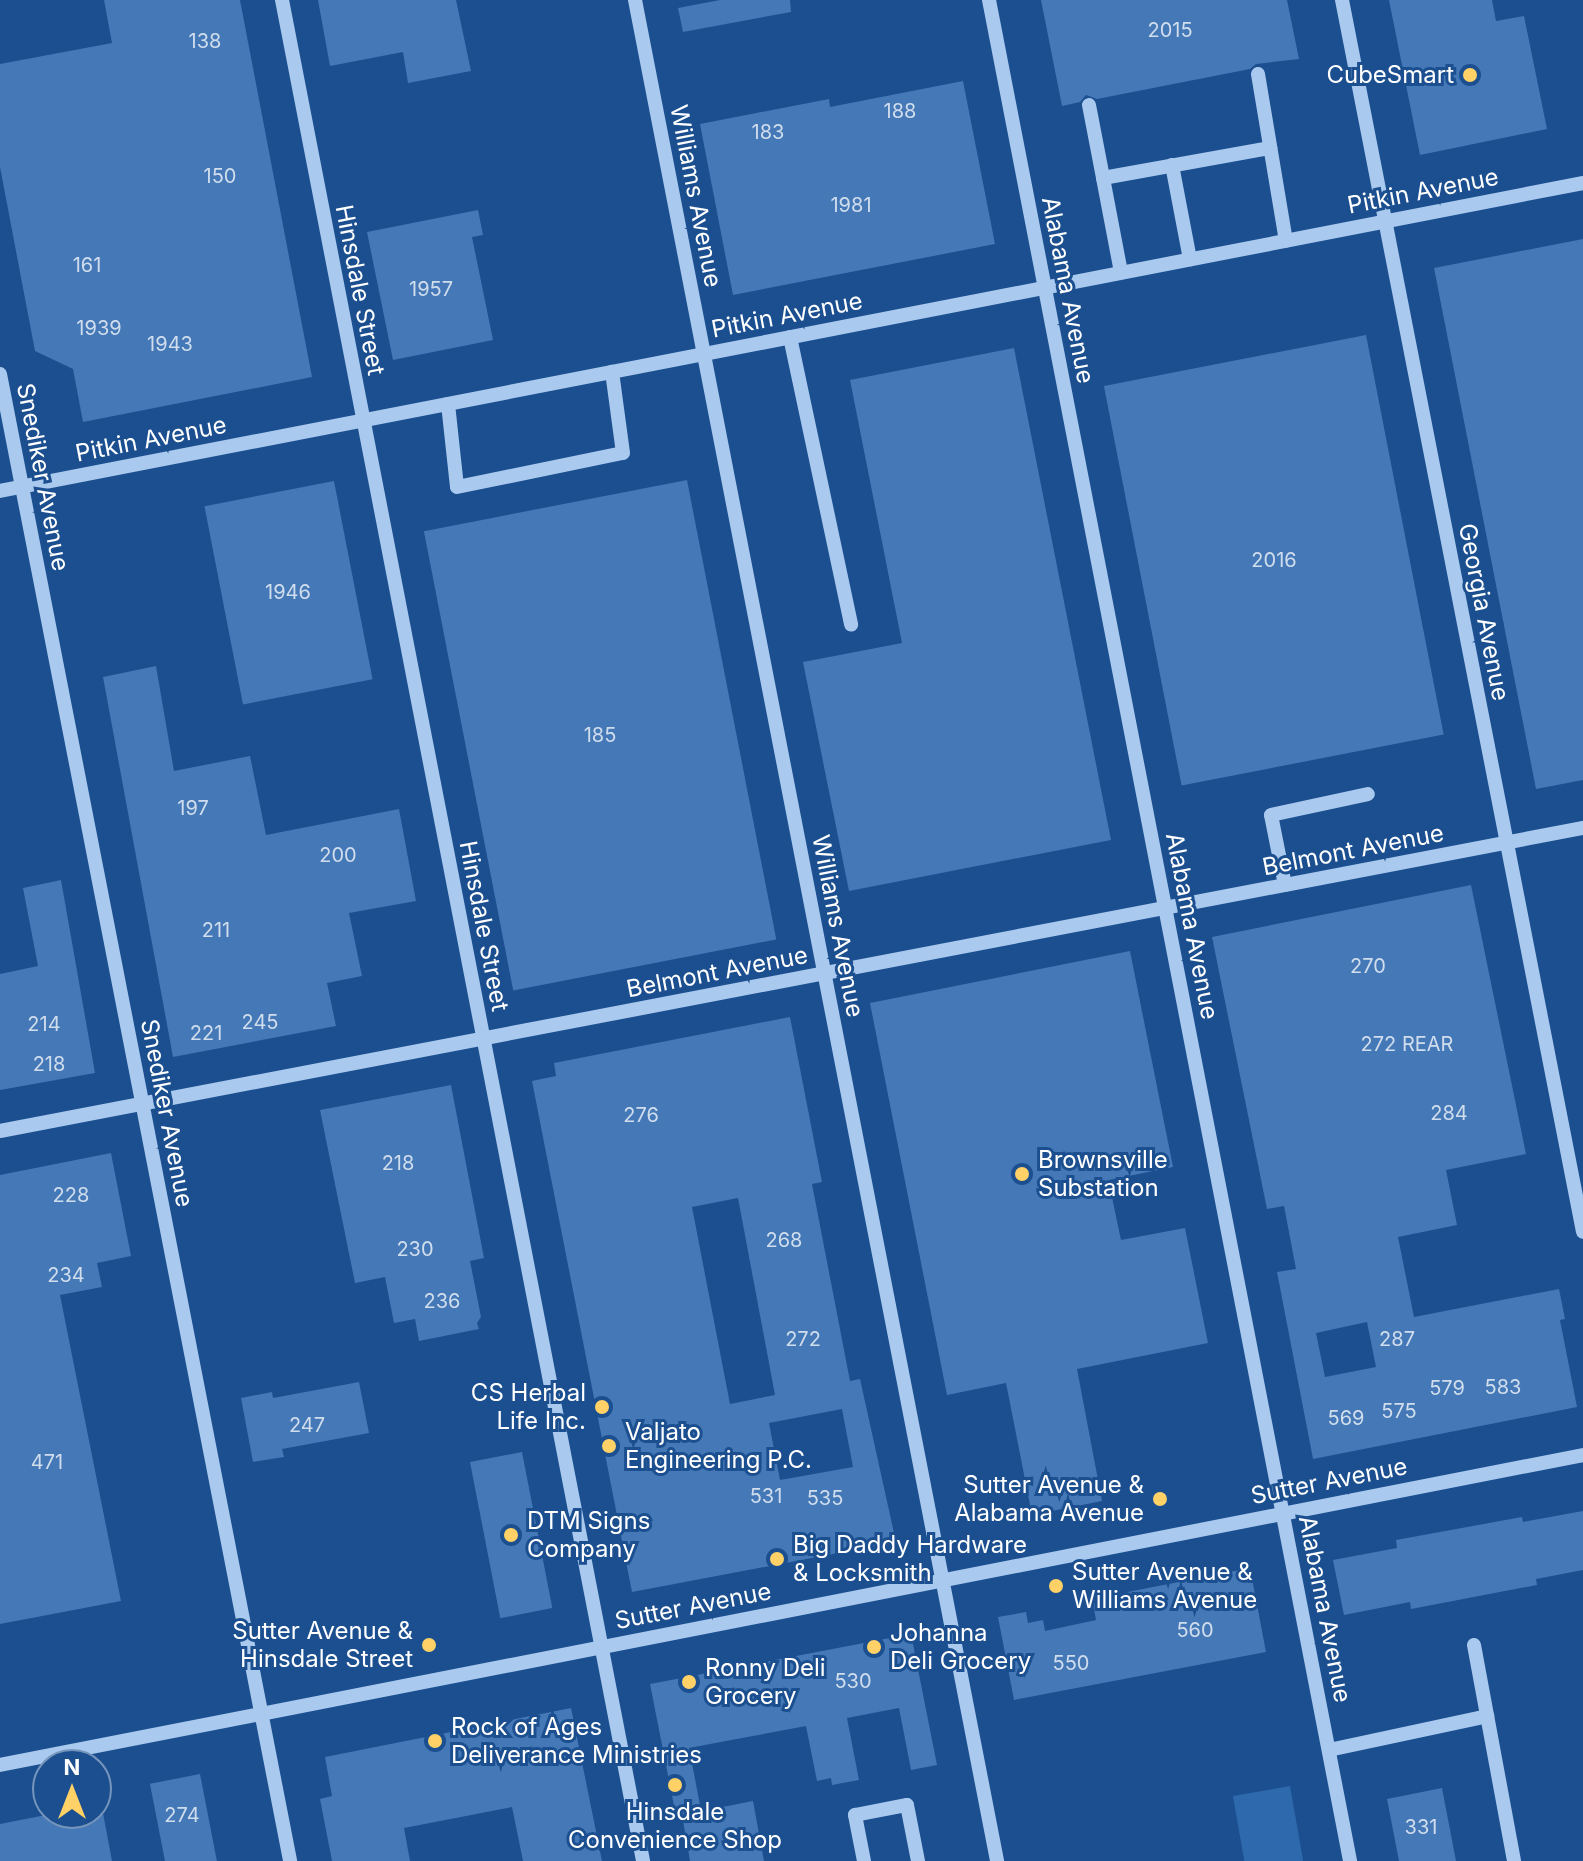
<!DOCTYPE html>
<style>
body{margin:0}
#map{position:relative;width:1583px;height:1861px;overflow:hidden;background:#1b4f8f;font-family:Inter,sans-serif}
div>[style]{position:absolute}
[style*='--x']{left:calc(var(--x)*1px);top:calc(var(--y)*1px);width:calc(var(--w)*1px);rotate:calc(var(--a)*1deg)}
.green>*{inset:0;background:#2e69ad;transform-origin:0 0}
.building>*{inset:0;background:#4478b7;transform-origin:0 0}
.minor>*{height:14px;margin:-7px;padding:0 7px;transform-origin:7px;border-radius:7px;background:#a9c9ee}
.dots>*{width:22px;height:22px;translate:-50% -50%;box-sizing:border-box;border:4px solid #1b4f8f;border-radius:50%}
span{translate:-50% -50%;white-space:nowrap;text-align:center;line-height:1.15;-webkit-text-stroke:6px #1b4f8f;paint-order:stroke}
.number-label{font-size:20px;color:#d0dded}
.number-label span{-webkit-text-stroke-width:0}
.poi-label{font-size:24px;color:#fff}
.right{translate:-100% -50%;text-align:right}
.left{translate:0 -50%;text-align:left}
.street-label{font-size:24px;color:#fff}
.north{position:absolute;left:32px;top:1749px;width:80px;height:80px;box-sizing:border-box;background:#1b4f8f;border:2px solid #7695bc;border-radius:50%;rotate:0deg;font-size:22px;font-weight:700;line-height:32px;text-align:center;color:#fff}
.north::after{content:'';display:block;margin:auto;width:28px;height:36px;background:#ffd166;clip-path:polygon(50% 0,100% 100%,50% 72%,0 100%)}
</style>
<div id="map">
<div class="green">
<div style="left:1290px;top:1786px;width:76px;height:58px;rotate:80deg"></div>
</div>
<div class="building">
<div style="clip-path:polygon(104px 0,240px 0,312px 377px,83px 422px,73px 369px,35px 351px,0 167px,0 64px,112px 43px)"></div>
<div style="clip-path:polygon(318px 0,456px 0,471px 71px,408px 83px,403px 52px,330px 66px)"></div>
<div style="clip-path:polygon(720px 0,790px 0,791px 12px,683px 32px,678px 8px)"></div>
<div style="clip-path:polygon(1041px 0,1287px 0,1299px 59px,1256px 64px,1250px 69px,1097px 99px,1086px 95px,1080px 102px,1062px 106px)"></div>
<div style="clip-path:polygon(1389px 0,1492px 0,1496px 21px,1524px 16px,1547px 129px,1420px 155px)"></div>
<div style="clip-path:polygon(963px 81px,995px 244px,733px 295px,700px 124px,829px 99px,830px 107px)"></div>
<div style="clip-path:polygon(478px 210px,483px 235px,472px 237px,493px 340px,393px 360px,367px 232px)"></div>
<div style="clip-path:polygon(1583px 239px,1583px 780px,1536px 789px,1434px 268px)"></div>
<div style="left:1366px;top:335px;width:407px;height:267px;rotate:79deg"></div>
<div style="clip-path:polygon(1014px 348px,1111px 840px,849px 891px,803px 662px,902px 643px,850px 380px)"></div>
<div style="left:687px;top:480px;width:468px;height:268px;rotate:79deg"></div>
<div style="left:334px;top:481px;width:202px;height:132px;rotate:79deg"></div>
<div style="clip-path:polygon(156px 666px,174px 771px,250px 756px,266px 835px,399px 809px,416px 901px,349px 913px,362px 976px,327px 983px,336px 1026px,173px 1057px,103px 677px)"></div>
<div style="clip-path:polygon(61px 880px,95px 1073px,0 1090px,0 974px,38px 966px,23px 888px)"></div>
<div style="clip-path:polygon(evenodd,1471px 885px,1526px 1154px,1446px 1170px,1457px 1225px,1398px 1237px,1414px 1317px,1559px 1289px,1565px 1319px,1560px 1320px,1577px 1407px,1313px 1459px,1277px 1272px,1296px 1269px,1284px 1206px,1267px 1209px,1212px 937px,1471px 885px,1367px 1322px,1376px 1367px,1325px 1377px,1316px 1333px,1367px 1322px)"></div>
<div style="clip-path:polygon(1130px 951px,1173px 1167px,1109px 1180px,1113px 1202px,1121px 1240px,1185px 1228px,1208px 1343px,1077px 1369px,1102px 1501px,1032px 1515px,1006px 1383px,947px 1395px,870px 1003px)"></div>
<div style="clip-path:polygon(evenodd,790px 1017px,822px 1182px,812px 1184px,850px 1381px,860px 1379px,896px 1542px,632px 1592px,532px 1081px,556px 1076px,554px 1063px,790px 1017px,738px 1198px,775px 1395px,730px 1404px,692px 1207px,738px 1198px,790px 1017px,842px 1409px,853px 1467px,780px 1480px,769px 1423px,842px 1409px)"></div>
<div style="clip-path:polygon(451px 1085px,484px 1258px,470px 1261px,481px 1317px,477px 1323px,479px 1329px,419px 1341px,415px 1319px,394px 1323px,385px 1277px,355px 1283px,320px 1110px)"></div>
<div style="clip-path:polygon(111px 1153px,131px 1256px,97px 1263px,102px 1287px,60px 1295px,121px 1601px,0 1624px,0 1175px)"></div>
<div style="clip-path:polygon(359px 1382px,369px 1433px,282px 1449px,284px 1457px,253px 1462px,241px 1398px,272px 1392px,273px 1398px)"></div>
<div style="left:522px;top:1452px;width:159px;height:53px;rotate:79deg"></div>
<div style="clip-path:polygon(1583px 1511px,1583px 1570px,1536px 1579px,1537px 1585px,1411px 1609px,1410px 1602px,1344px 1615px,1333px 1560px,1397px 1548px,1396px 1540px,1522px 1517px,1523px 1522px)"></div>
<div style="clip-path:polygon(1250px 1568px,1266px 1652px,1014px 1700px,998px 1617px,1026px 1612px,1028px 1623px,1043px 1620px,1045px 1631px,1096px 1620px,1092px 1599px)"></div>
<div style="clip-path:polygon(911px 1634px,937px 1765px,911px 1770px,899px 1708px,847px 1718px,859px 1780px,832px 1785px,831px 1778px,817px 1781px,806px 1726px,742px 1738px,689px 1748px,701px 1810px,676px 1816px,650px 1684px)"></div>
<div style="clip-path:polygon(571px 1708px,602px 1861px,523px 1861px,512px 1807px,404px 1828px,410px 1861px,332px 1861px,320px 1799px,332px 1796px,325px 1757px)"></div>
<div style="left:200px;top:1774px;width:89px;height:51px;rotate:79deg"></div>
<div style="clip-path:polygon(1442px 1788px,1456px 1861px,1399px 1861px,1387px 1799px)"></div>
<div style="clip-path:polygon(753px 1801px,764px 1861px,690px 1861px,682px 1815px)"></div>
<div style="clip-path:polygon(56px 1813px,103px 1813px,112px 1861px,0 1861px,0 1824px)"></div>
</div>
<div class="minor">
<div style="--x:282;--y:0;--w:1896;--a:79.02"></div>
<div style="--x:635;--y:0;--w:1896;--a:78.99"></div>
<div style="--x:989;--y:0;--w:1896;--a:79.02"></div>
<div style="--x:1342;--y:0;--w:1255;--a:78.93"></div>
<div style="--x:1258;--y:74;--w:169;--a:80.5"></div>
<div style="--x:1089;--y:105;--w:74;--a:79.1"></div>
<div style="--x:1103;--y:178;--w:170;--a:-10.2"></div>
<div style="--x:1172;--y:165;--w:96;--a:79.2"></div>
<div style="--x:1103;--y:178;--w:96;--a:79.2"></div>
<div style="--x:790;--y:337;--w:294;--a:78"></div>
<div style="--x:0;--y:374;--w:1515;--a:78.96"></div>
<div style="--x:448;--y:404;--w:83;--a:83.8"></div>
<div style="--x:457;--y:487;--w:169;--a:-11.6"></div>
<div style="--x:623;--y:453;--w:82;--a:-97.7"></div>
<div style="--x:0;--y:491;--w:1613;--a:-11.01"></div>
<div style="--x:1285;--y:885;--w:71;--a:-101.3"></div>
<div style="--x:1271;--y:815;--w:99;--a:-12.2"></div>
<div style="--x:0;--y:1131;--w:1612;--a:-10.84"></div>
<div style="--x:1474;--y:1645;--w:220;--a:79.5"></div>
<div style="--x:1329;--y:1750;--w:162;--a:-12.1"></div>
<div style="--x:0;--y:1765;--w:1613;--a:-11.08"></div>
<div style="--x:864;--y:1861;--w:47;--a:-101.1"></div>
<div style="--x:855;--y:1815;--w:53;--a:-10.9"></div>
<div style="--x:907;--y:1805;--w:57;--a:78.9"></div>
</div>
<div class="dots">
<div style="left:1470px;top:75px;background:#ffd166"></div>
<div style="left:1022px;top:1174px;background:#ffd166"></div>
<div style="left:602px;top:1407px;background:#ffd166"></div>
<div style="left:609px;top:1446px;background:#ffd166"></div>
<div style="left:1160px;top:1499px;background:#ffd166"></div>
<div style="left:511px;top:1535px;background:#ffd166"></div>
<div style="left:777px;top:1559px;background:#ffd166"></div>
<div style="left:1056px;top:1586px;background:#ffd166"></div>
<div style="left:429px;top:1645px;background:#ffd166"></div>
<div style="left:874px;top:1647px;background:#ffd166"></div>
<div style="left:689px;top:1682px;background:#ffd166"></div>
<div style="left:435px;top:1741px;background:#ffd166"></div>
<div style="left:675px;top:1785px;background:#ffd166"></div>
</div>
<div class="number-label">
<span style="left:1170px;top:30px">2015</span>
<span style="left:205px;top:41px">138</span>
<span style="left:900px;top:111px">188</span>
<span style="left:768px;top:132px">183</span>
<span style="left:220px;top:176px">150</span>
<span style="left:851px;top:205px">1981</span>
<span style="left:87px;top:265px">161</span>
<span style="left:431px;top:289px">1957</span>
<span style="left:99px;top:328px">1939</span>
<span style="left:170px;top:344px">1943</span>
<span style="left:1274px;top:560px">2016</span>
<span style="left:288px;top:592px">1946</span>
<span style="left:600px;top:735px">185</span>
<span style="left:193px;top:808px">197</span>
<span style="left:338px;top:855px">200</span>
<span style="left:216px;top:930px">211</span>
<span style="left:1368px;top:966px">270</span>
<span style="left:260px;top:1022px">245</span>
<span style="left:44px;top:1024px">214</span>
<span style="left:206px;top:1033px">221</span>
<span style="left:1407px;top:1044px">272 REAR</span>
<span style="left:49px;top:1064px">218</span>
<span style="left:1449px;top:1113px">284</span>
<span style="left:641px;top:1115px">276</span>
<span style="left:398px;top:1163px">218</span>
<span style="left:71px;top:1195px">228</span>
<span style="left:784px;top:1240px">268</span>
<span style="left:415px;top:1249px">230</span>
<span style="left:66px;top:1275px">234</span>
<span style="left:442px;top:1301px">236</span>
<span style="left:803px;top:1339px">272</span>
<span style="left:1397px;top:1339px">287</span>
<span style="left:1503px;top:1387px">583</span>
<span style="left:1447px;top:1388px">579</span>
<span style="left:1399px;top:1411px">575</span>
<span style="left:1346px;top:1418px">569</span>
<span style="left:307px;top:1425px">247</span>
<span style="left:47px;top:1462px">471</span>
<span style="left:766px;top:1496px">531</span>
<span style="left:825px;top:1498px">535</span>
<span style="left:1195px;top:1630px">560</span>
<span style="left:1071px;top:1663px">550</span>
<span style="left:853px;top:1681px">530</span>
<span style="left:182px;top:1815px">274</span>
<span style="left:1421px;top:1827px">331</span>
</div>
<div class="poi-label">
<span class="right" style="left:1454px;top:75px">CubeSmart</span>
<span class="left" style="left:1038px;top:1174px">Brownsville<br>Substation</span>
<span class="right" style="left:586px;top:1407px">CS Herbal<br>Life Inc.</span>
<span class="left" style="left:625px;top:1446px">Valjato<br>Engineering P.C.</span>
<span class="right" style="left:1144px;top:1499px">Sutter Avenue &amp;<br>Alabama Avenue</span>
<span class="left" style="left:527px;top:1535px">DTM Signs<br>Company</span>
<span class="left" style="left:793px;top:1559px">Big Daddy Hardware<br>&amp; Locksmith</span>
<span class="left" style="left:1072px;top:1586px">Sutter Avenue &amp;<br>Williams Avenue</span>
<span class="right" style="left:413px;top:1645px">Sutter Avenue &amp;<br>Hinsdale Street</span>
<span class="left" style="left:890px;top:1647px">Johanna<br>Deli Grocery</span>
<span class="left" style="left:705px;top:1682px">Ronny Deli<br>Grocery</span>
<span class="left" style="left:451px;top:1741px">Rock of Ages<br>Deliverance Ministries</span>
<span style="left:675px;top:1826px">Hinsdale<br>Convenience Shop</span>
</div>
<div class="street-label">
<span style="left:1423px;top:191px;rotate:-11deg">Pitkin Avenue</span>
<span style="left:696px;top:196px;rotate:79deg">Williams Avenue</span>
<span style="left:360px;top:290px;rotate:79deg">Hinsdale Street</span>
<span style="left:1068px;top:290px;rotate:79deg">Alabama Avenue</span>
<span style="left:787px;top:315px;rotate:-11deg">Pitkin Avenue</span>
<span style="left:151px;top:439px;rotate:-11deg">Pitkin Avenue</span>
<span style="left:43px;top:477px;rotate:79deg">Snediker Avenue</span>
<span style="left:1484px;top:612px;rotate:79deg">Georgia Avenue</span>
<span style="left:1353px;top:850px;rotate:-11deg">Belmont Avenue</span>
<span style="left:484px;top:926px;rotate:79deg">Hinsdale Street</span>
<span style="left:838px;top:926px;rotate:79deg">Williams Avenue</span>
<span style="left:1192px;top:926px;rotate:79deg">Alabama Avenue</span>
<span style="left:717px;top:972px;rotate:-11deg">Belmont Avenue</span>
<span style="left:167px;top:1113px;rotate:79deg">Snediker Avenue</span>
<span style="left:1329px;top:1481px;rotate:-11deg">Sutter Avenue</span>
<span style="left:693px;top:1606px;rotate:-11deg">Sutter Avenue</span>
<span style="left:1325px;top:1609px;rotate:79deg">Alabama Avenue</span>
</div>
<div class="north">N</div>
</div>
